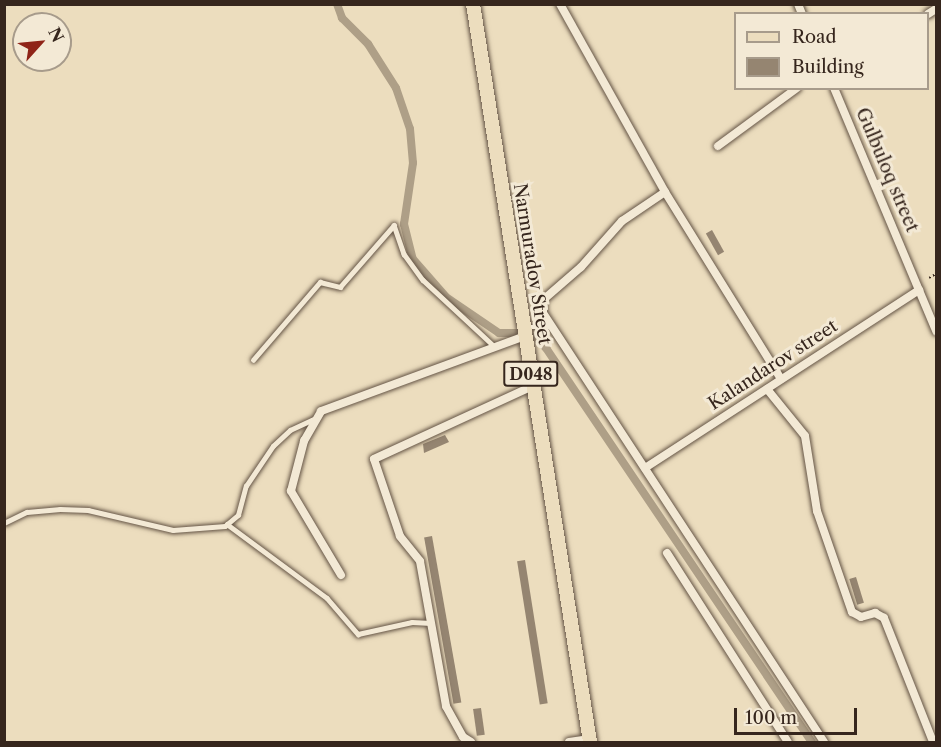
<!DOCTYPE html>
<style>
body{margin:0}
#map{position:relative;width:941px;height:747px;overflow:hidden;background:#ecddbe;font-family:"Libre Caslon Text",serif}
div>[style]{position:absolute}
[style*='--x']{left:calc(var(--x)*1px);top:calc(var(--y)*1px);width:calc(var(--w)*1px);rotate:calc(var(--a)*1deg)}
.canal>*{height:8px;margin:-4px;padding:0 4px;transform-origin:4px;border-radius:4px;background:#ae9f87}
.building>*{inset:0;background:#958571;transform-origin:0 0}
.path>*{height:1.5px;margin-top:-0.75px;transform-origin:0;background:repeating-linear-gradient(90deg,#36261d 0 1.5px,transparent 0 4.5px)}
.roads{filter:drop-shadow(0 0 2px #645445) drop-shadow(0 0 2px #645445)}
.service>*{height:4.5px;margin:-2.25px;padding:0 2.25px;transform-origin:2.25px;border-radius:2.25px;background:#f3e9d5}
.minor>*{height:8px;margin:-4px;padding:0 4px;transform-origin:4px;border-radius:4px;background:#f3e9d5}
.primary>*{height:14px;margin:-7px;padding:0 7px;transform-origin:7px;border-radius:7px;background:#ecddbe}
span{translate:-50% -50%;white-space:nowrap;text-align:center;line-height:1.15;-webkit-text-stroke:6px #f3e9d5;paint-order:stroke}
.shield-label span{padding:2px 4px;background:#f3e9d5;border:2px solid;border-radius:4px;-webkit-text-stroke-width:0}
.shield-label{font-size:16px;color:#36261d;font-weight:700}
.street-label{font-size:18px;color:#36261d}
.frame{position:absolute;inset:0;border:6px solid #36261d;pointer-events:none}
.legend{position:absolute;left:734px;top:12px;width:195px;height:78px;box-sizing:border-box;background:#f3e9d5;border:2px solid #a79b8b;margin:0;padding:8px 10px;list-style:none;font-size:18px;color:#36261d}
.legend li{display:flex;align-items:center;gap:12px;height:30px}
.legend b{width:30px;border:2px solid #a79b8b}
.north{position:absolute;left:12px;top:12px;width:60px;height:60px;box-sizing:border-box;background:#f3e9d5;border:2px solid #a79b8b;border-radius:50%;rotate:63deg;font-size:16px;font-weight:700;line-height:24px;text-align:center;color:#36261d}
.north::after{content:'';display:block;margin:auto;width:21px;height:27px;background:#8f2418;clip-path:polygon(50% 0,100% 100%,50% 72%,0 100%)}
.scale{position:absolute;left:734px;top:708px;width:123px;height:27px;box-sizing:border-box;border:3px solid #36261d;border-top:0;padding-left:8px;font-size:18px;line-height:21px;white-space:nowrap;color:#36261d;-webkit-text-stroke:4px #f3e9d5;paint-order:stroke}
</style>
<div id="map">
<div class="canal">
<div style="--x:337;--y:4;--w:15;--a:70"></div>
<div style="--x:342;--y:18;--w:37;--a:45"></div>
<div style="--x:368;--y:44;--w:52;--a:57.5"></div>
<div style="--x:396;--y:88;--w:43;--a:71.1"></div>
<div style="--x:410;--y:129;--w:34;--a:85"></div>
<div style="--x:413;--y:163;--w:62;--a:98.4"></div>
<div style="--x:404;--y:224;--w:36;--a:76"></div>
<div style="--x:413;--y:259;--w:50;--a:49"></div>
<div style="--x:446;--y:297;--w:64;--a:34.2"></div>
<div style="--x:499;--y:333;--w:19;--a:0"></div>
<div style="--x:535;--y:337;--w:16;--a:45"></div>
<div style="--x:546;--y:348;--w:475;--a:56"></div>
</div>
<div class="building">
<div style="left:712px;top:230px;width:25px;height:7px;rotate:61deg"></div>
<div style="clip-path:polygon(445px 435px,449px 442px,424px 453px,423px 444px)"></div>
<div style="left:432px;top:536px;width:169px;height:8px;rotate:80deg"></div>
<div style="left:525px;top:560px;width:145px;height:8px;rotate:81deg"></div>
<div style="left:856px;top:577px;width:27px;height:7px;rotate:73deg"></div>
<div style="left:481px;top:708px;width:27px;height:8px;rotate:82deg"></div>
</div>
<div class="path">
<div style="--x:929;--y:278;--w:8;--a:-30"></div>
</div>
<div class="roads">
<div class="service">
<div style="--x:526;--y:327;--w:24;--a:0"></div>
<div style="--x:253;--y:360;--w:103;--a:-49.3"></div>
<div style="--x:320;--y:282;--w:21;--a:14"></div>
<div style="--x:340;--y:287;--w:82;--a:-48.9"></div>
<div style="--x:394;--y:225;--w:31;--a:71"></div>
<div style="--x:404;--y:254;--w:32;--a:54"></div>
<div style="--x:423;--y:280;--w:98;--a:42.9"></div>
<div style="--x:4;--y:523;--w:25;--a:-26"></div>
<div style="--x:27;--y:512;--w:33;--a:-5"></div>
<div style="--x:60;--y:509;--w:28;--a:2"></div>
<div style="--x:88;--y:510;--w:87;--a:13.2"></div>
<div style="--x:173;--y:530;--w:52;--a:-4.4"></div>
<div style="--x:225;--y:526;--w:17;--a:-40"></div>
<div style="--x:238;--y:515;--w:30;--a:-75"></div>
<div style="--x:246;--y:486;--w:48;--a:-56"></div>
<div style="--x:273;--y:446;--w:23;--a:-43"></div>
<div style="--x:290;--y:430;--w:31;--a:-25"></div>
<div style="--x:227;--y:524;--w:124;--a:36.5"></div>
<div style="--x:327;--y:598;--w:48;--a:49.3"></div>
<div style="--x:358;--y:634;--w:55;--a:-12.5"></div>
<div style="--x:412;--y:622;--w:19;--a:3"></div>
</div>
<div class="minor">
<div style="--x:560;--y:4;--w:215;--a:60.8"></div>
<div style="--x:665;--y:192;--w:220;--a:58.2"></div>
<div style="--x:798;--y:4;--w:11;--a:68"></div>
<div style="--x:928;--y:14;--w:9;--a:-32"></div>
<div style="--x:834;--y:88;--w:264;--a:67.2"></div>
<div style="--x:718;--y:146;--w:98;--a:-36.3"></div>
<div style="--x:665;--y:192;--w:52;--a:146"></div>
<div style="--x:622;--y:221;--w:62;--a:131.7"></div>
<div style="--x:581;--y:267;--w:50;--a:139"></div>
<div style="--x:543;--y:300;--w:13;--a:90"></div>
<div style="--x:543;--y:313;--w:513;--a:56.77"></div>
<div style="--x:767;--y:389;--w:60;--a:51"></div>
<div style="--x:805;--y:436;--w:76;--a:80.9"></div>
<div style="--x:817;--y:511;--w:107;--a:70.9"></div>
<div style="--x:852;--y:612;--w:10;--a:29"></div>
<div style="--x:861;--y:617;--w:15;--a:-16"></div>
<div style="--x:875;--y:613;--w:10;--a:29"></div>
<div style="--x:884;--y:618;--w:133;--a:68.4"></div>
<div style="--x:645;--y:468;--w:327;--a:-33"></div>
<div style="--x:667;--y:553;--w:224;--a:57.4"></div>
<div style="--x:341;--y:575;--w:98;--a:-120.8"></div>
<div style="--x:291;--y:491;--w:52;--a:-75.4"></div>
<div style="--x:304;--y:441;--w:34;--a:-60"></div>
<div style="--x:321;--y:411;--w:217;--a:-20.2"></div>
<div style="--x:471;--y:742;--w:9;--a:-148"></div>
<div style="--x:463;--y:737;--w:35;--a:-119"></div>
<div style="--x:446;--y:706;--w:147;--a:-100.2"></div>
<div style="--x:420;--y:561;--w:32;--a:-129"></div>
<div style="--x:400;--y:536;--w:81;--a:-108.7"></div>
<div style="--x:374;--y:459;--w:175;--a:-24.7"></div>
<div style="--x:569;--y:742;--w:21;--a:-8"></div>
</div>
<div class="primary">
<div style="--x:473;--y:4;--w:747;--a:80.99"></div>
</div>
</div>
<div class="shield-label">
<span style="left:531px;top:374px">D048</span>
</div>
<div class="street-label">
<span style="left:887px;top:170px;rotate:67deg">Gulbuloq street</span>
<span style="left:532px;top:264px;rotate:81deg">Narmuradov Street</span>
<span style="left:773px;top:365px;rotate:-33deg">Kalandarov street</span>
</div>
<div class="frame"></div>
<ul class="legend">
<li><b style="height:8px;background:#ecddbe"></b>Road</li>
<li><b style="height:16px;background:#958571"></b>Building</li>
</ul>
<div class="north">N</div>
<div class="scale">100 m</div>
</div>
